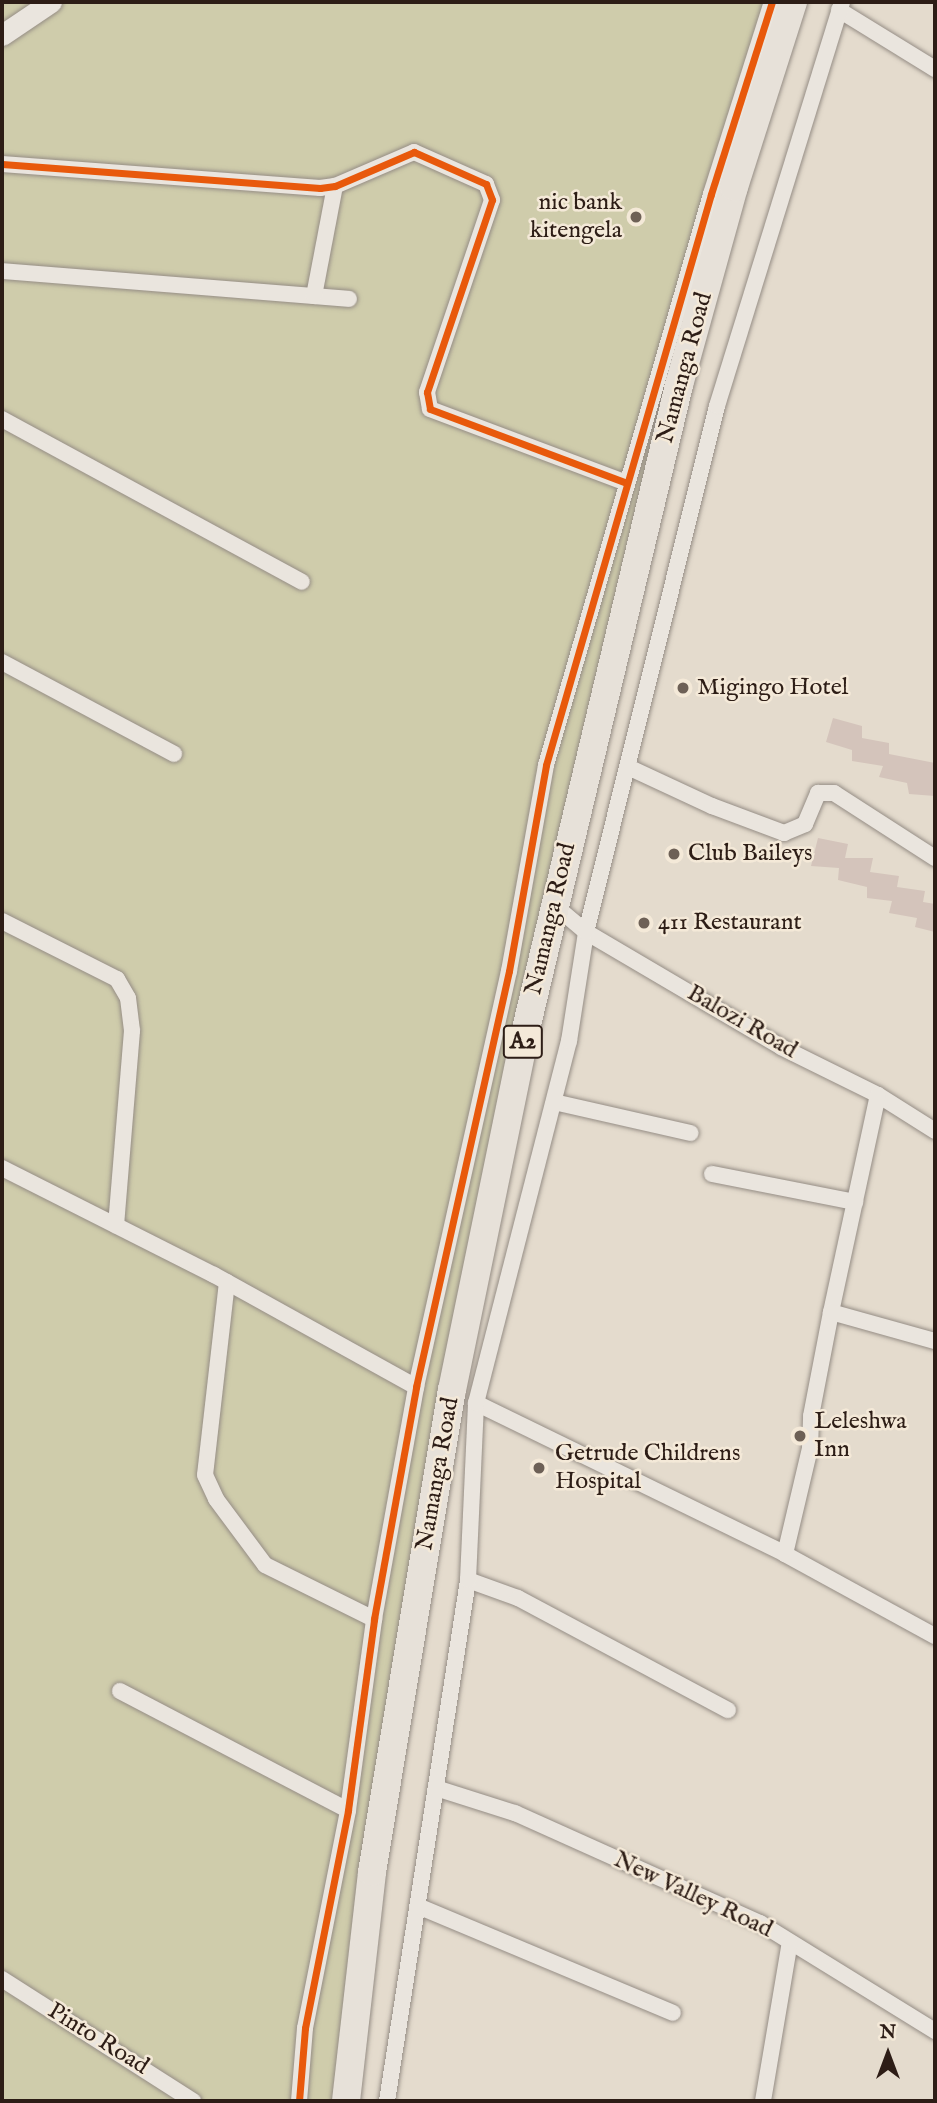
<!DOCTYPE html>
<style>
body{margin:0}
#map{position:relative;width:937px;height:2103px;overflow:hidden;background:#e4dbcd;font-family:"IM FELL English",serif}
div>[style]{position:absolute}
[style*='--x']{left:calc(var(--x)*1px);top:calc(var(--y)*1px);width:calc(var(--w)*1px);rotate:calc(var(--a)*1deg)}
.green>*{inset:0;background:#cfccab}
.building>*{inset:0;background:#d4c4bb}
.roads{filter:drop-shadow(0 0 2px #958d85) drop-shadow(0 0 2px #958d85)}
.street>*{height:16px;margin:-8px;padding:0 8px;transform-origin:8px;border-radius:8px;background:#eae5de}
.secondary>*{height:21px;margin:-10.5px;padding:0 10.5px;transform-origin:10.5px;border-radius:10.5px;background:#eae5de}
.highway>*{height:28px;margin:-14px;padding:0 14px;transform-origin:14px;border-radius:14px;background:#e7e1d9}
.cycleway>*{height:7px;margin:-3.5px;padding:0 3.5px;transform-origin:3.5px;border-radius:3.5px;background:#e8590c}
.dots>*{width:19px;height:19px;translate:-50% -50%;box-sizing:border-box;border:4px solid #f4e9d8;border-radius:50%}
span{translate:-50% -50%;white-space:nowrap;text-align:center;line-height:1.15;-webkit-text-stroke:5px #f4e9d8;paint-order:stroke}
.shield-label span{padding:2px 5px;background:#f4e9d8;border:2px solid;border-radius:5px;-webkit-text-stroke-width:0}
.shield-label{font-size:23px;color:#2d1d16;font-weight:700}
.poi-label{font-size:24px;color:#2d1d16}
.right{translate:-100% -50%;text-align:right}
.left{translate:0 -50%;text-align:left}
.street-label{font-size:24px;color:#2d1d16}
.frame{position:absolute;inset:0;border:4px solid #2d1d16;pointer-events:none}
.north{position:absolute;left:853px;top:2019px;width:70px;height:70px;-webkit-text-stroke:5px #f4e9d8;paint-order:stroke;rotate:0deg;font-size:19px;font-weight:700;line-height:28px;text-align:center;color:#2d1d16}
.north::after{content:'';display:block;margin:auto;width:24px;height:32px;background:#2d1d16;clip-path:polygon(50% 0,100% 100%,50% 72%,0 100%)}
</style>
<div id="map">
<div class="green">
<div style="clip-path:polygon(2px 2px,793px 2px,734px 187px,447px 1381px,346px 2101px,2px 2101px)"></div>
</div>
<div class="building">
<div style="clip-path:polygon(833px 718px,862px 726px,862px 738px,889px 743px,889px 754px,935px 763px,935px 796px,909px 794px,907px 783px,879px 777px,883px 766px,852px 761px,852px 750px,826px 742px)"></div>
<div style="clip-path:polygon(818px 838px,848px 844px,845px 858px,873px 858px,870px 872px,899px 876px,897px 887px,925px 891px,923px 902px,935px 904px,935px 932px,915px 927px,917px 918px,889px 913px,892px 901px,867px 898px,867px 887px,838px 880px,839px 868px,811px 866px)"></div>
</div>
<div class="roads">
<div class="street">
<div style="--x:839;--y:10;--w:113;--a:31.6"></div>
<div style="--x:2;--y:164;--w:319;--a:4.3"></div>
<div style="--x:320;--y:188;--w:15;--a:-8"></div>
<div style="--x:335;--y:186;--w:86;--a:-23.3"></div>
<div style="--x:414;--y:152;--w:79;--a:24"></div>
<div style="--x:486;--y:184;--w:17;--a:69"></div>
<div style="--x:492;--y:200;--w:203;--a:108.7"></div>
<div style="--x:427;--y:392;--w:17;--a:80"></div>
<div style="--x:430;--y:409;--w:210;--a:20.6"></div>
<div style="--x:2;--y:271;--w:348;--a:4.6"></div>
<div style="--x:314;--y:296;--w:112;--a:-79.2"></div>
<div style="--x:2;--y:419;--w:341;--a:28.5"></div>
<div style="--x:2;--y:662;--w:195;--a:28.1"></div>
<div style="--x:628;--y:767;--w:93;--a:24.9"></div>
<div style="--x:712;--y:806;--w:77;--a:20.6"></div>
<div style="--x:784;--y:833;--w:23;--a:-23"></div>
<div style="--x:805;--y:824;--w:34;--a:-67"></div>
<div style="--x:818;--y:793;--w:16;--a:0"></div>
<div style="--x:834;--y:793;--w:120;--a:32.8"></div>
<div style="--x:554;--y:905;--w:42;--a:40.2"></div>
<div style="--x:586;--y:932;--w:226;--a:30.5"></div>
<div style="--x:781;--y:1047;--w:108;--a:26.3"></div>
<div style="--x:878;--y:1095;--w:67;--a:32.3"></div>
<div style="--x:2;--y:921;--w:129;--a:26.8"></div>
<div style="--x:117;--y:979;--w:22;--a:60"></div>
<div style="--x:128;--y:998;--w:33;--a:83"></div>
<div style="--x:132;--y:1031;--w:195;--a:94.7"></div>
<div style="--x:554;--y:1102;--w:140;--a:12.8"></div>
<div style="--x:2;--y:1168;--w:237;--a:26.8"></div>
<div style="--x:214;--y:1275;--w:231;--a:29"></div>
<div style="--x:712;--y:1174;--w:146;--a:11.1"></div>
<div style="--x:227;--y:1282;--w:194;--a:96.5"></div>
<div style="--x:205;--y:1475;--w:26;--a:65"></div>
<div style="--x:216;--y:1499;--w:82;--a:53.4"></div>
<div style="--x:265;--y:1565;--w:122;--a:26.4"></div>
<div style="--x:831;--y:1312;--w:222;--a:-77.8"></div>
<div style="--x:476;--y:1403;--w:344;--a:26"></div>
<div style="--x:785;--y:1554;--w:171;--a:28.7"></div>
<div style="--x:785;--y:1554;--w:109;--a:-76.7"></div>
<div style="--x:810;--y:1448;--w:32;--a:-88"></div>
<div style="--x:811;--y:1416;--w:106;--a:-79.1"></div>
<div style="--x:831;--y:1312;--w:108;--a:15.6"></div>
<div style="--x:468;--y:1580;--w:53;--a:19.8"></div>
<div style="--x:518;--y:1598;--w:238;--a:28.1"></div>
<div style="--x:120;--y:1691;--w:257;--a:27.6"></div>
<div style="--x:436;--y:1788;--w:83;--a:17.6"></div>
<div style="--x:515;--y:1813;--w:269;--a:24.2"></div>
<div style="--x:760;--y:1923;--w:206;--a:31.7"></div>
<div style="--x:420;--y:1907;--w:274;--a:22.7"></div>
<div style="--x:2;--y:1979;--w:227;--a:32.6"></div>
<div style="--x:299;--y:2101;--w:73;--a:-85.3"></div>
<div style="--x:305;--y:2028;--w:222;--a:-78.8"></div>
<div style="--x:348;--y:1810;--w:193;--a:-82.2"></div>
<div style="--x:374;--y:1619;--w:236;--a:-79.7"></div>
<div style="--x:416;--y:1387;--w:426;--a:-77.4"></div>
<div style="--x:509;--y:971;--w:209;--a:-79.8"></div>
<div style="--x:546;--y:765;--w:594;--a:-73.88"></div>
<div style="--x:711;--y:194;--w:201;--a:-72.4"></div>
<div style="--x:387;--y:2101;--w:527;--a:-81.16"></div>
<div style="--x:468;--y:1580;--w:177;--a:-87.4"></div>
<div style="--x:476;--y:1403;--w:374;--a:-75.6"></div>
<div style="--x:569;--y:1041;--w:110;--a:-81.1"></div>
<div style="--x:586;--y:932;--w:542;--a:-76.02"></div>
<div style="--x:717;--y:406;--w:423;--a:-72.8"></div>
<div style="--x:763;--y:2101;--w:161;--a:-80.4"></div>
</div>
<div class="secondary">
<div style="--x:2;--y:35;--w:59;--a:-34"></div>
</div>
<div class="highway">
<div style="--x:346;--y:2101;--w:230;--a:-83.5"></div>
<div style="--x:372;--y:1872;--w:489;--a:-80.6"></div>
<div style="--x:452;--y:1390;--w:364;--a:-78.4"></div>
<div style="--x:525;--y:1033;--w:666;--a:-76.63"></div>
<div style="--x:679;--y:385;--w:205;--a:-74.5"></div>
<div style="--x:734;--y:187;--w:194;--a:-72.3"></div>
</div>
</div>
<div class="cycleway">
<div style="--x:2;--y:164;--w:319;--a:4.3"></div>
<div style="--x:320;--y:188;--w:15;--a:-8"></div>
<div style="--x:335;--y:186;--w:86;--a:-23.3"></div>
<div style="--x:414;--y:152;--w:79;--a:24"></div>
<div style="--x:486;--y:184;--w:17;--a:69"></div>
<div style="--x:492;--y:200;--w:203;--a:108.7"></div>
<div style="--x:427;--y:392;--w:17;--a:80"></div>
<div style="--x:430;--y:409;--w:210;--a:20.6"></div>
<div style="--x:299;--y:2101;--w:73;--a:-85.3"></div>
<div style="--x:305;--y:2028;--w:222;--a:-78.8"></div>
<div style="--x:348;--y:1810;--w:193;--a:-82.2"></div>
<div style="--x:374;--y:1619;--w:236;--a:-79.7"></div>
<div style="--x:416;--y:1387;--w:426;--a:-77.4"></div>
<div style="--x:509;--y:971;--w:209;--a:-79.8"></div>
<div style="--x:546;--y:765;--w:594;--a:-73.88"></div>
<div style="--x:711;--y:194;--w:201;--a:-72.4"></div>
</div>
<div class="dots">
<div style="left:636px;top:217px;background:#6d6056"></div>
<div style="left:683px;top:688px;background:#6d6056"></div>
<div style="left:674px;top:854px;background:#6d6056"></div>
<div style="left:644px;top:923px;background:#6d6056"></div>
<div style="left:800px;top:1436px;background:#6d6056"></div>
<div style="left:539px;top:1468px;background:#6d6056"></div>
</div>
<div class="shield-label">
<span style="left:523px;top:1042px">A2</span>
</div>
<div class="poi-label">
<span class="right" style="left:622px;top:217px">nic bank<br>kitengela</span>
<span class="left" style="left:697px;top:688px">Migingo Hotel</span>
<span class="left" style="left:688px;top:854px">Club Baileys</span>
<span class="left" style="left:658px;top:923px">411 Restaurant</span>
<span class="left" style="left:814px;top:1436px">Leleshwa<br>Inn</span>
<span class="left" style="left:555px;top:1468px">Getrude Childrens<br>Hospital</span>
</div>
<div class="street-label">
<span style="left:685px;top:368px;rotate:-75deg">Namanga Road</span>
<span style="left:551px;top:919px;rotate:-77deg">Namanga Road</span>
<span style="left:742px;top:1022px;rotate:30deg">Balozi Road</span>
<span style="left:438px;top:1474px;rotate:-80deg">Namanga Road</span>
<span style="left:693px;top:1895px;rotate:25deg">New Valley Road</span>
<span style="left:98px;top:2039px;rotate:32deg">Pinto Road</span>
</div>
<div class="frame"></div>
<div class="north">N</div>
</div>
